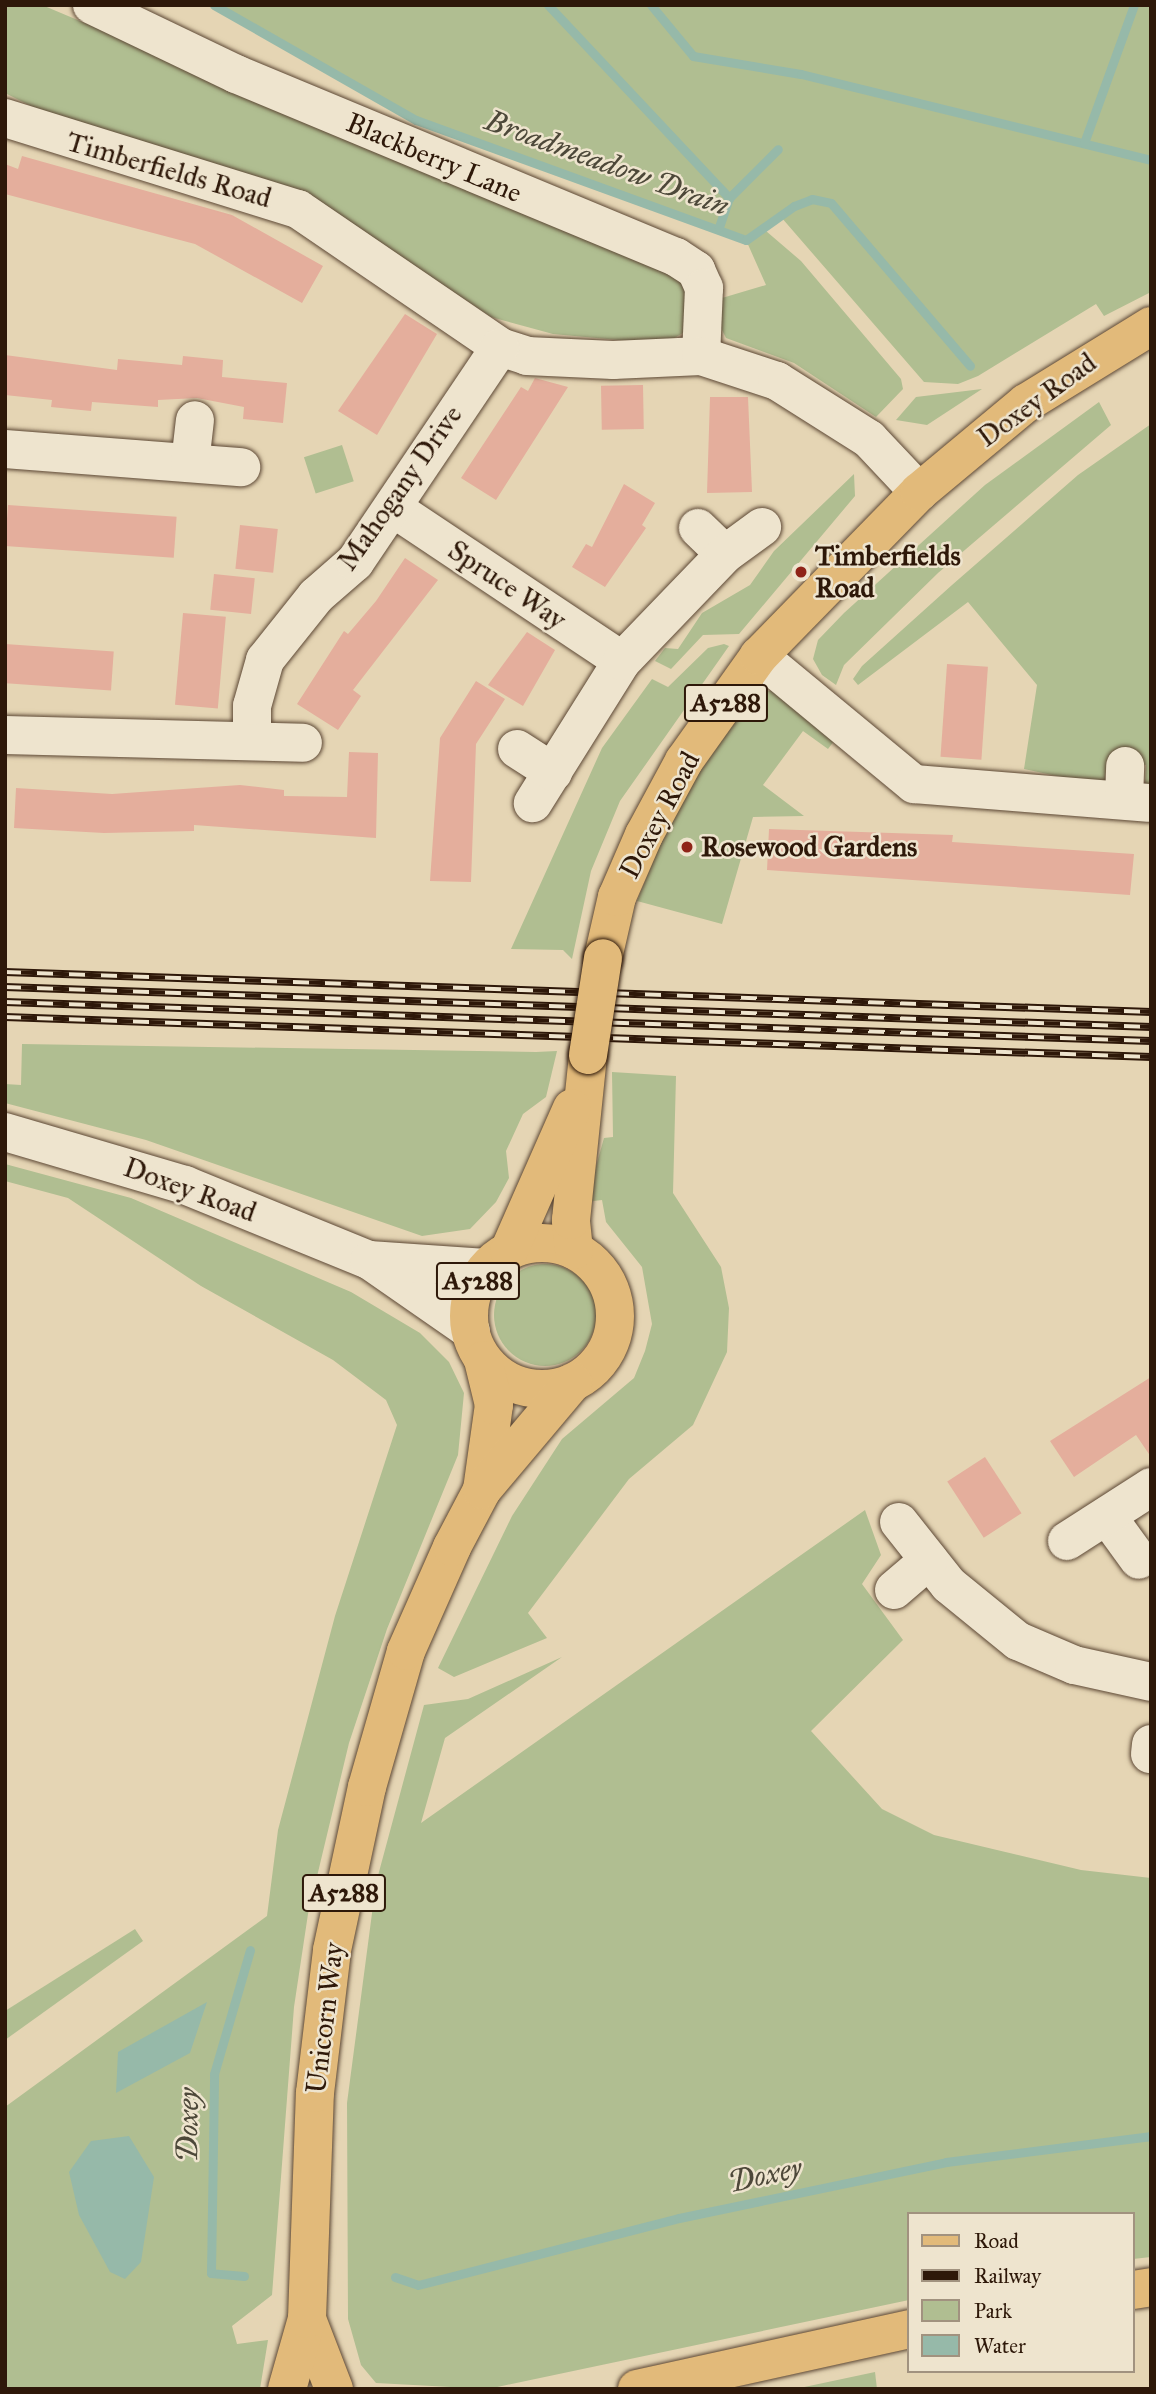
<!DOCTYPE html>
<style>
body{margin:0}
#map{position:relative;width:1156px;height:2394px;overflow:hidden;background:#e5d5b4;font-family:"IM FELL Great Primer",serif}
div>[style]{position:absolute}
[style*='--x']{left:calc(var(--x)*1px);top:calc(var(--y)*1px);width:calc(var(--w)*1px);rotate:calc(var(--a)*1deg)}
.green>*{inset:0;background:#b0be91;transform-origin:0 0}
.round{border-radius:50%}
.water>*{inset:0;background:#96b9a9}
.stream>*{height:9px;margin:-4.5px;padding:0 4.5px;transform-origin:4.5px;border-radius:4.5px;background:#96b9a9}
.building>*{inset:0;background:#e4ae9c;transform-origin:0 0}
.roads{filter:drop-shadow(0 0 2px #5c4734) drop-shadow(0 0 2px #5c4734)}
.minor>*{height:38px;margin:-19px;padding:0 19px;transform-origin:19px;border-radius:19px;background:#eee4ce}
.major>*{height:38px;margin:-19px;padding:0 19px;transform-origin:19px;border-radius:19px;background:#e2ba7a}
.major>.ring{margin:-19px;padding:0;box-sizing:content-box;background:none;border:38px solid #e2ba7a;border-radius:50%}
.rail>*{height:8px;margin-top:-4px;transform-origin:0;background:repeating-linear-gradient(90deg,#eee4ce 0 16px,#2e1809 0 32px);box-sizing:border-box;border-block:2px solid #2e1809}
.bridges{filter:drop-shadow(0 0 2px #2e1809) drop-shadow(0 0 2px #2e1809)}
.major-bridge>*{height:38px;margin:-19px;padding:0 19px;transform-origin:19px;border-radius:19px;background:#e2ba7a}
.dots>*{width:19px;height:19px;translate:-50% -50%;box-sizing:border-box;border:4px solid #eee4ce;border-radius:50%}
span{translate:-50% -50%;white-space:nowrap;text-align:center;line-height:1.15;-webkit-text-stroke:5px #eee4ce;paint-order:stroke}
.shield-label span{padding:2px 5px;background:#eee4ce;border:2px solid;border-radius:5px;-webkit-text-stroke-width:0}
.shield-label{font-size:26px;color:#2e1809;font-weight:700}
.street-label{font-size:28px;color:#2e1809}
.poi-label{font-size:28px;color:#2e1809;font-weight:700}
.left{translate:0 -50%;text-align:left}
.water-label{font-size:30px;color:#4d4839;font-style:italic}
.frame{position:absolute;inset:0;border:7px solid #2e1809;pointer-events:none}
.legend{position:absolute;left:907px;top:2212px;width:228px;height:161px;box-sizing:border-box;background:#eee4ce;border:2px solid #a1927f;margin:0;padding:9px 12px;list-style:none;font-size:21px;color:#2e1809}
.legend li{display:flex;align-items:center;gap:14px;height:35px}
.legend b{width:35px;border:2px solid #a1927f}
</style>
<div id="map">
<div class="green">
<div style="clip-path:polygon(5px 5px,42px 5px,649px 261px,690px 286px,693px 327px,671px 340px,629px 341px,553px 334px,491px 317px,322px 204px,69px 125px,5px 93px)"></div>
<div style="clip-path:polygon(214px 5px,1151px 5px,1151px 292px,1104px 316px,1096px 304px,978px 376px,958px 384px,924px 382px,781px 217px,766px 231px,801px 261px,901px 379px,903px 389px,876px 417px,794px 363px,726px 338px,716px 318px,722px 298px,766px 285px,746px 240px,416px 120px)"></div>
<div style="clip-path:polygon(982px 389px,927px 425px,896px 420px,916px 397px)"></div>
<div style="clip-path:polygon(1099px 402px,1111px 425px,938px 573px,844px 665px,836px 685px,822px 675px,813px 659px,818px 640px,844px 613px,985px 485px)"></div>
<div style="clip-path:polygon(1151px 424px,1151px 786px,1145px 784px,1146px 765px,1107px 759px,1104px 786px,1024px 769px,1037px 685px,968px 602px,858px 685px,853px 679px,862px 666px,952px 585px,1078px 475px)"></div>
<div style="left:342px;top:445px;width:38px;height:40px;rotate:72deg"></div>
<div style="clip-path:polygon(854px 474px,855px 496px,739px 634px,703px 635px,671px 669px,655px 661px,665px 648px,678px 649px,702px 613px,750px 585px,774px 551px)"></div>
<div style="clip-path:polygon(724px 644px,729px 646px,620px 801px,591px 871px,572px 959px,563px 950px,511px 949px,602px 748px,652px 679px,668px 687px,708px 648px)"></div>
<div style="clip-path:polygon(761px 691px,786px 691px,834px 741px,828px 749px,803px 731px,763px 785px,804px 816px,753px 817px,722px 924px,637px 901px,674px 810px,745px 702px)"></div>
<div style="clip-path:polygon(22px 1044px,536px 1052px,557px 1051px,546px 1097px,523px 1114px,506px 1151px,509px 1178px,496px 1202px,470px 1229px,422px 1236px,146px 1140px,5px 1103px,5px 1084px,21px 1085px)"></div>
<div style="clip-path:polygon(612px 1072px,676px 1076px,673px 1193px,721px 1267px,729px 1308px,727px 1352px,693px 1425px,629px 1479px,528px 1613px,547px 1638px,454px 1677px,438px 1668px,512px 1516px,562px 1439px,634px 1378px,645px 1351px,652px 1324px,642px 1267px,606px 1222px,602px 1200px,586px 1202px,604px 1138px,613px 1137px)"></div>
<div style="clip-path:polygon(5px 1164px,131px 1198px,351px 1292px,420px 1333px,449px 1362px,464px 1393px,458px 1455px,387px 1629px,349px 1743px,308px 1914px,294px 2007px,272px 2295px,232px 2326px,237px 2344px,268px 2340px,260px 2389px,5px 2389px,5px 2107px,267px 1916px,278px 1830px,335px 1616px,397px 1425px,386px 1400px,333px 1360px,201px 1286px,68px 1198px,5px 1181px)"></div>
<div class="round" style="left:494px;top:1264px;width:102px;height:102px"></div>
<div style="clip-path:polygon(865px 1510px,881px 1555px,862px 1584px,903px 1640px,811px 1731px,882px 1809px,934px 1835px,1081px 1870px,1151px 1878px,1151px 2257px,1133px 2259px,1133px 2214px,909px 2214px,909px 2300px,488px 2389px,376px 2383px,361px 2365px,348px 2319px,347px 2103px,376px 1883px,424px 1705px,468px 1699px,562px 1657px,445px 1738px,421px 1823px)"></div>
<div style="clip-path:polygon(135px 1929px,143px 1941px,5px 2040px,5px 2011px)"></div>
<div style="clip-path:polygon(875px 2372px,877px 2389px,795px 2389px)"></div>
</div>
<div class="water">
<div style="clip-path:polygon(207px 2002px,190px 2053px,116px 2093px,118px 2052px)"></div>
<div style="clip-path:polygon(129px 2136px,154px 2177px,141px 2262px,125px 2279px,110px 2272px,79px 2215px,69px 2172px,91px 2141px)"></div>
</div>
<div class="stream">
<div style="--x:214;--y:5;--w:232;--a:29.7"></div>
<div style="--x:416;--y:120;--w:351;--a:20"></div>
<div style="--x:746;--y:240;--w:59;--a:-35.3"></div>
<div style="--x:794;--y:206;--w:19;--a:-21"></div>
<div style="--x:812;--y:199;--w:19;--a:12"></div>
<div style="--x:831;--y:203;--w:214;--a:49.5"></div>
<div style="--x:548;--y:5;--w:265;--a:46.8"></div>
<div style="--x:729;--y:198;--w:31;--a:109"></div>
<div style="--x:651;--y:5;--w:66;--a:50.5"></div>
<div style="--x:693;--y:56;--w:109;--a:9.5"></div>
<div style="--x:801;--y:74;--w:360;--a:13.8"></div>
<div style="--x:1084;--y:143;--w:147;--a:-70.1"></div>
<div style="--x:729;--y:198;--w:69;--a:-45"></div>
<div style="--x:244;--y:2276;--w:33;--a:-175"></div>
<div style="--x:211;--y:2273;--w:199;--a:-89.1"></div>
<div style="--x:214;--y:2074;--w:129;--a:-73.8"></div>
<div style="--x:395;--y:2277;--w:24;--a:19"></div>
<div style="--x:418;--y:2285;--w:269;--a:-14.4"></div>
<div style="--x:679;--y:2218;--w:273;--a:-11.8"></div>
<div style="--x:946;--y:2162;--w:207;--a:-7.2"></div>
</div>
<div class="building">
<div style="clip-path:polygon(22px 156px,232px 215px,323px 266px,302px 303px,195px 244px,5px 194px,5px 164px,18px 169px)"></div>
<div style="clip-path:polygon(405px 314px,437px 334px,377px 435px,338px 411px)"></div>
<div style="clip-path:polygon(5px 355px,117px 370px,118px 359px,182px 365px,183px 356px,223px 360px,222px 377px,287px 383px,283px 423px,243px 419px,244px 407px,197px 398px,158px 400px,158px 407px,92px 402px,91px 411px,51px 407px,52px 400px,5px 395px)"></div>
<div style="clip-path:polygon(535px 378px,568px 387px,496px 500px,461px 478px,521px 387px,528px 391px)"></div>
<div style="left:643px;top:385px;width:44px;height:42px;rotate:89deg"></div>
<div style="clip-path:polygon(710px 397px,748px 397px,752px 492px,707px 493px)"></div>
<div style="clip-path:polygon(624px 484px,655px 503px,642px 525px,646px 528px,605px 587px,572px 567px,586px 544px,592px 547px)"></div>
<div style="left:8px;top:505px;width:169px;height:41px;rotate:4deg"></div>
<div style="left:240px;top:525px;width:38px;height:44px;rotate:6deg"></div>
<div style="clip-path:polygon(405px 558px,438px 580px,353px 690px,361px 696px,338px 730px,297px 704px,344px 631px,348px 634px,376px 601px)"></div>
<div style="left:214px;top:574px;width:41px;height:36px;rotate:6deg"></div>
<div style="left:183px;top:613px;width:43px;height:92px;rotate:5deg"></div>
<div style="clip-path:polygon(527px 632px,555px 650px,523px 706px,488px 685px)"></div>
<div style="left:5px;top:644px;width:109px;height:39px;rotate:4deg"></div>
<div style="left:947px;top:664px;width:41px;height:93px;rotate:4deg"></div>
<div style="clip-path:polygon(476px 681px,505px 699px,476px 744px,471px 882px,430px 881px,440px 738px)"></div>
<div style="clip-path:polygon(349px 752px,378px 753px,376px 838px,194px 825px,194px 831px,104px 833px,14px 828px,16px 788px,112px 794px,240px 785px,284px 790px,284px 796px,347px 797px)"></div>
<div style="clip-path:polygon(769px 829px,953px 835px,952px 842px,1134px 854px,1130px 895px,767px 870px)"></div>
<div style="clip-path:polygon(1151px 1377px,1151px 1457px,1136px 1435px,1074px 1477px,1050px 1441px)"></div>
<div style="left:985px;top:1457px;width:67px;height:45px;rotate:57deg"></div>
</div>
<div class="roads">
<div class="minor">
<div style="--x:92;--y:5;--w:160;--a:25.6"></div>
<div style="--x:236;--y:74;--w:477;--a:22.6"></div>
<div style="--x:676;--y:257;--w:24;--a:33"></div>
<div style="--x:696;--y:270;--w:20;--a:66"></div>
<div style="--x:704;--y:288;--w:68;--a:92.5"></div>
<div style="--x:5;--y:118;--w:307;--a:17.3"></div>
<div style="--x:298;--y:209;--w:245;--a:34.3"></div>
<div style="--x:500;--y:347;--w:28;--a:18"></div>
<div style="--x:527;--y:356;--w:86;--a:2.7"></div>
<div style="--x:613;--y:360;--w:88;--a:-2.6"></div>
<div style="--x:701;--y:356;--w:80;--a:18.2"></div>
<div style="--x:777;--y:381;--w:109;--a:32.2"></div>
<div style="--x:869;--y:439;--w:73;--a:46.7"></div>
<div style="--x:5;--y:449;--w:237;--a:4.4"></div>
<div style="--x:190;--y:463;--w:43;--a:-83.4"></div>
<div style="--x:393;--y:508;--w:275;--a:33.7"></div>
<div style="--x:622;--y:661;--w:168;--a:122.1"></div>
<div style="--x:698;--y:528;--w:37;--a:44"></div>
<div style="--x:759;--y:656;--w:201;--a:39.6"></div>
<div style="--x:914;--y:784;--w:235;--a:4.6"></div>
<div style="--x:622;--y:661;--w:149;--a:-46.1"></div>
<div style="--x:725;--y:554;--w:46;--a:-36.1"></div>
<div style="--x:5;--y:735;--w:298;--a:1.5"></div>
<div style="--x:252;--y:739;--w:33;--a:-90"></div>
<div style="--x:252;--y:706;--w:48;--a:-74.2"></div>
<div style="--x:265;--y:660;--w:82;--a:-51.4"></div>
<div style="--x:316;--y:596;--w:52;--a:-41.1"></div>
<div style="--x:355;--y:562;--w:259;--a:-56"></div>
<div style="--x:517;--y:749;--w:43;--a:32.6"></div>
<div style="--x:1124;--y:800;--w:34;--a:-88"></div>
<div style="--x:5;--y:1132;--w:188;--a:16.4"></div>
<div style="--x:185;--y:1185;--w:199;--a:22.2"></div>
<div style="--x:369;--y:1260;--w:124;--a:34.8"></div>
<div style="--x:369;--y:1260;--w:117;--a:3.9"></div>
<div style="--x:1107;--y:1516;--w:54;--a:54"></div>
<div style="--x:899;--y:1522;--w:80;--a:51.6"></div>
<div style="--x:949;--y:1585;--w:89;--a:39.1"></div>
<div style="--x:1018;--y:1641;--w:61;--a:23.2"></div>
<div style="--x:1074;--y:1665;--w:79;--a:12.4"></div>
<div style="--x:1067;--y:1541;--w:100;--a:-32.7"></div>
<div style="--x:894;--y:1590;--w:46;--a:-40.6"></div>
<div style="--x:1150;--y:1754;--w:10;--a:-84"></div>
</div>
<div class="major">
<div style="--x:603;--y:958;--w:63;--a:-77.1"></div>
<div style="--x:617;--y:897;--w:68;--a:-66.5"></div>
<div style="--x:644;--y:835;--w:84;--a:-61.6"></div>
<div style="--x:684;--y:761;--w:129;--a:-54.5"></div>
<div style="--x:759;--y:656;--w:229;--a:-45.7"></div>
<div style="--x:919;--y:492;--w:139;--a:-39.8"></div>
<div style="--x:1026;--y:403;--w:147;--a:-31.6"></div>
<div class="ring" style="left:469px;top:1243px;width:108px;height:108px"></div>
<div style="--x:574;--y:1250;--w:30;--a:-96"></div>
<div style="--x:571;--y:1220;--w:166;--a:-84.1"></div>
<div style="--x:509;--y:1251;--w:156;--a:-66.2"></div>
<div style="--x:482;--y:1490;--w:86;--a:-82"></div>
<div style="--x:494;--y:1405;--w:46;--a:-103.7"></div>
<div style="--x:1133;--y:2290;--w:18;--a:-9"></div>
<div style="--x:307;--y:2319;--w:75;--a:68.9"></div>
<div style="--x:287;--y:2389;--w:73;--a:-74.1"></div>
<div style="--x:307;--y:2319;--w:226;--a:-88"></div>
<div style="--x:315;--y:2093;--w:144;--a:-83.2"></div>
<div style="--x:332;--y:1950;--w:167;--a:-77.9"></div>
<div style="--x:367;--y:1787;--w:141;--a:-74"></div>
<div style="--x:406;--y:1651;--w:114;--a:-66.1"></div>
<div style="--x:452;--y:1547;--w:64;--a:-62.2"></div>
<div style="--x:482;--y:1490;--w:141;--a:-49.9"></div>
<div style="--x:637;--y:2389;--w:279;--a:-12.4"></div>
</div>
</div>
<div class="rail">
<div style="--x:5;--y:972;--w:1147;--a:2"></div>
<div style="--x:5;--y:987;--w:1147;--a:2"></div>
<div style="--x:5;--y:1002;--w:1147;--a:1.95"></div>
<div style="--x:5;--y:1017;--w:1147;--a:2"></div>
</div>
<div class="bridges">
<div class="major-bridge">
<div style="--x:588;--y:1055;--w:98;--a:-81.2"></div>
</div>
</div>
<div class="dots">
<div style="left:801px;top:572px;background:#8f2418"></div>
<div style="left:687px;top:847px;background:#8f2418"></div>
</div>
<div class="shield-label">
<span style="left:726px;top:703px">A5288</span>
<span style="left:478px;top:1281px">A5288</span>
<span style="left:344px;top:1893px">A5288</span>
</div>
<div class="street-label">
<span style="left:434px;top:158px;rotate:23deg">Blackberry Lane</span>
<span style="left:169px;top:170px;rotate:16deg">Timberfields Road</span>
<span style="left:1037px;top:400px;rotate:-36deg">Doxey Road</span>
<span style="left:400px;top:488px;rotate:-55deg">Mahogany Drive</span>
<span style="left:507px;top:585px;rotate:34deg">Spruce Way</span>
<span style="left:660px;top:815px;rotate:-62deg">Doxey Road</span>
<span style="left:190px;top:1190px;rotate:20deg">Doxey Road</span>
<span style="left:325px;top:2018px;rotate:-83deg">Unicorn Way</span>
</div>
<div class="poi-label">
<span class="left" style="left:815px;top:572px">Timberfields<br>Road</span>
<span class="left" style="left:701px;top:847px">Rosewood Gardens</span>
</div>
<div class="water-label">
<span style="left:607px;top:163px;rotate:20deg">Broadmeadow Drain</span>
<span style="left:188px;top:2125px;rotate:-89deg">Doxey</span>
<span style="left:765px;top:2175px;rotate:-12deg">Doxey</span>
</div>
<div class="frame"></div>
<ul class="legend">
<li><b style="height:9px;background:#e2ba7a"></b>Road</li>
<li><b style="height:9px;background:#2e1809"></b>Railway</li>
<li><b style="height:19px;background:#b0be91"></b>Park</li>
<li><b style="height:19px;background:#96b9a9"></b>Water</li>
</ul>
</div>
